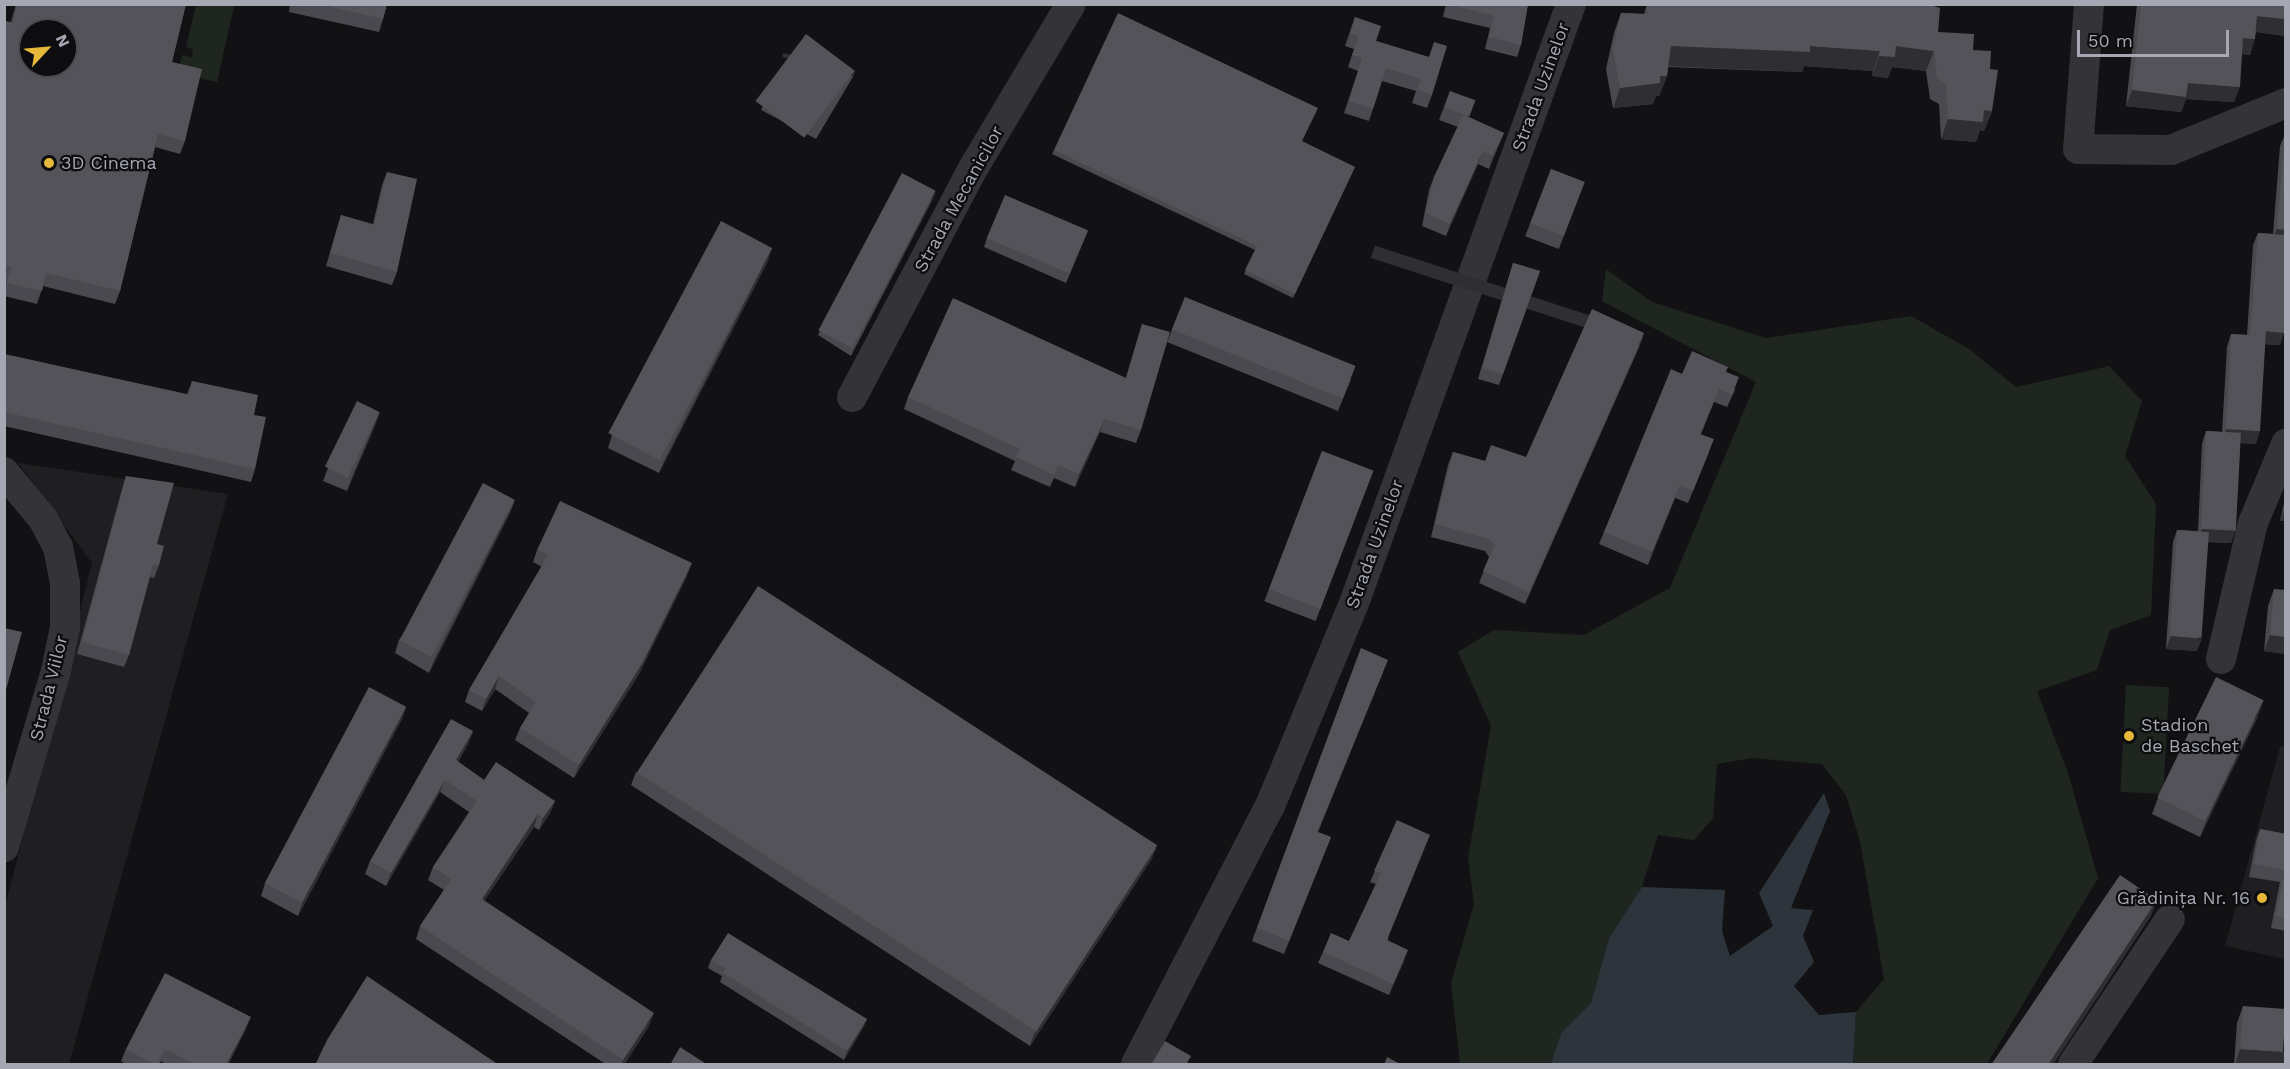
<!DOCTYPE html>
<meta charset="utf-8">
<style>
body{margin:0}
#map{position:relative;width:2290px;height:1069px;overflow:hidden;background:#121214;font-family:"Work Sans",sans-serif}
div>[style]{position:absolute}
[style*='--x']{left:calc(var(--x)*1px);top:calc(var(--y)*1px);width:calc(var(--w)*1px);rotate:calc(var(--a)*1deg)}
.built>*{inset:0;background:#1f1e21}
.green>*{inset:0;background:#1f2620;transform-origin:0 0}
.water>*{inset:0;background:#2d343b}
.minor>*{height:30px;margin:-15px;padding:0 15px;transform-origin:15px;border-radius:15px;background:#343438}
.wall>*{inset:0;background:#49494f;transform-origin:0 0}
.shaded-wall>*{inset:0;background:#2f2f33;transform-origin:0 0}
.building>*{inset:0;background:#535359;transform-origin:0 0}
.dots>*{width:16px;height:16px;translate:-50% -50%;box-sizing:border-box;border:3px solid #0d0d0f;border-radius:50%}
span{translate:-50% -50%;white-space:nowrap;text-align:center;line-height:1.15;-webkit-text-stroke:4.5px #0d0d0f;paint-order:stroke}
.street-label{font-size:18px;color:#a5a8b3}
.poi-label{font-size:18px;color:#a5a8b3}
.left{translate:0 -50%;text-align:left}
.right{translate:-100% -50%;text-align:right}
.frame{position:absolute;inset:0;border:6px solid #a5a8b3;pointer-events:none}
.north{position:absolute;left:18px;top:18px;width:60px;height:60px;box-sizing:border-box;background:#0d0d0f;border:2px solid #4a4b51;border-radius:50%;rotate:64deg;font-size:16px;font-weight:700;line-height:24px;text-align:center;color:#a5a8b3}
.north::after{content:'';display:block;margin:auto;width:21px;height:27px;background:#e5b839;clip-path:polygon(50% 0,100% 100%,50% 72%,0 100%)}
.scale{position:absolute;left:2077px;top:30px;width:152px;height:27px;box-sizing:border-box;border:3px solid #a5a8b3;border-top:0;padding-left:8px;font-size:18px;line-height:21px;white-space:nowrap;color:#a5a8b3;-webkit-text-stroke:4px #0d0d0f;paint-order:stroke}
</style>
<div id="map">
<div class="built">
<div style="clip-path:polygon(18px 463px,228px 494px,69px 1064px,5px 1064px,5px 907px,92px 563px)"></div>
<div style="clip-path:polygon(2285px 746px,2285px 959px,2225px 946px,2280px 747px)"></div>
</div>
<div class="green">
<div style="clip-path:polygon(196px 5px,234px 6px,217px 82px,178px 73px,182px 55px,192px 57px,193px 49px,186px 47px)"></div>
<div style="clip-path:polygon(1606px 269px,1652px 302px,1766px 338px,1911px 316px,1969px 349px,2016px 387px,2109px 366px,2142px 401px,2125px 456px,2156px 504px,2151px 615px,2110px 630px,2097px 670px,2037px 691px,2068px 773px,2098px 878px,1987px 1064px,1853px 1064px,1856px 1012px,1884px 979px,1860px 841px,1846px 795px,1822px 764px,1752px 758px,1717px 764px,1713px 818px,1694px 840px,1658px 835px,1642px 887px,1609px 938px,1591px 1003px,1561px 1033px,1551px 1064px,1460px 1064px,1451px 983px,1474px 904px,1468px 858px,1491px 726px,1458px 652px,1494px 630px,1584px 635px,1670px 588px,1756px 382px,1602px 301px)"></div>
<div style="left:2126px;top:685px;width:43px;height:107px;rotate:3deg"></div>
</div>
<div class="water">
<div style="clip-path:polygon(1824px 793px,1830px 811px,1791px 908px,1813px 910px,1803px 936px,1814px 962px,1794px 986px,1819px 1015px,1856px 1012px,1853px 1064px,1551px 1064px,1561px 1033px,1591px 1003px,1609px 938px,1642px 887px,1725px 890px,1722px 931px,1730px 956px,1773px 926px,1759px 893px)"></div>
</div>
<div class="minor">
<div style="--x:2089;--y:4;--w:145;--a:94.3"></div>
<div style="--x:2078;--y:149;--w:93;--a:0.6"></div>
<div style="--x:2171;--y:150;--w:124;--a:-22.2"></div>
<div style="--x:852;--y:397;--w:263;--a:-62.1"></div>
<div style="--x:975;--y:165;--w:187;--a:-59.2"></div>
<div style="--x:4;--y:472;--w:61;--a:50.3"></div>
<div style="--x:43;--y:519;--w:32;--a:62"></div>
<div style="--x:58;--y:547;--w:37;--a:79"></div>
<div style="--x:65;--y:583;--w:44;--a:90"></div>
<div style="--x:65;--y:627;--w:45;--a:101.6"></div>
<div style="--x:56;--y:671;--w:184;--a:106.5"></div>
<div style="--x:2221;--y:659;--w:140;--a:-76.8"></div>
<div style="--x:2253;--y:523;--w:86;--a:-67.3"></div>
<div style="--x:1136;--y:1064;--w:291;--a:-62.6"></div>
<div style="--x:1270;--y:806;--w:217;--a:-67.5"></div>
<div style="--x:1353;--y:606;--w:640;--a:-70.09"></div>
<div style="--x:2073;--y:1064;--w:174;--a:-56.2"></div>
</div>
<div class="wall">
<div style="clip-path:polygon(16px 4px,186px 4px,172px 62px,185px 141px,180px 154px,155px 147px,120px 291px,115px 304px,43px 286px,37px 304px,4px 296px,4px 286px,6px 280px,4px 279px,4px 21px,11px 22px)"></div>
<div style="clip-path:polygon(290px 4px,387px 4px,383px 19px,379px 32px,289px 12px)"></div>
<div style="clip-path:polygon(1446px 4px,1528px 4px,1521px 45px,1517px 57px,1485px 49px,1490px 28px,1443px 17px)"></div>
<div style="clip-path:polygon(1647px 4px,1927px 4px,1938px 32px,1973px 50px,1990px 69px,1992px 111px,1984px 131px,1980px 130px,1976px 142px,1941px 139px,1939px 104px,1930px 99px,1926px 71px,1892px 67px,1888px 78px,1872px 76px,1873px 71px,1804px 66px,1802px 72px,1668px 67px,1667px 76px,1659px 96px,1656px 96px,1653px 104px,1613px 108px,1606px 69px,1614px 33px,1621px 13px,1644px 14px)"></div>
<div style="clip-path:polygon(2137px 4px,2286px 4px,2286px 36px,2256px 32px,2250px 55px,2242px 54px,2234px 102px,2186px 99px,2181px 112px,2126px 106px)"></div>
<div style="clip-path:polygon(1355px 17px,1376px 41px,1428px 57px,1432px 95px,1427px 108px,1412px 103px,1416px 91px,1382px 81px,1369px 121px,1344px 113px,1358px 71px,1348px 67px,1354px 49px,1345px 46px)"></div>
<div style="clip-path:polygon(854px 75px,816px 139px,761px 110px,763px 106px)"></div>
<div style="clip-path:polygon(1450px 91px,1469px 117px,1504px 133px,1489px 169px,1478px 164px,1446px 236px,1422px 226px,1429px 190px,1434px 177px,1458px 127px,1439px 120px)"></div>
<div style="clip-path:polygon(2285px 134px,2280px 345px,2265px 344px,2256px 444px,2240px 443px,2235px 530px,2231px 543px,2208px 542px,2197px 651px,2166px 649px,2173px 542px,2177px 530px,2198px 531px,2202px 444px,2206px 431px,2222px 432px,2227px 347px,2231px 334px,2247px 335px,2253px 245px,2258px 233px,2273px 234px,2280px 146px)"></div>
<div style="clip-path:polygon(1302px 142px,1355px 167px,1293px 298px,1244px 274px,1255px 250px,1052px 154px,1054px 150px)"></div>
<div style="left:1551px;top:169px;width:36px;height:72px;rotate:21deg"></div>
<div style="clip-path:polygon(387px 172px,397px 272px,392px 285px,326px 266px,341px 215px,373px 224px,382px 185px)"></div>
<div style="clip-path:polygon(935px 195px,851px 356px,818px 335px,820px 331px)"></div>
<div style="clip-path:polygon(1088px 231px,1066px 283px,984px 247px,987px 238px)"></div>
<div style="clip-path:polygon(768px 261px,659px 473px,608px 448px,612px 435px)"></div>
<div style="clip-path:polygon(1513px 263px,1540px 271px,1499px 385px,1478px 379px)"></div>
<div style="clip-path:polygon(1185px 297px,1351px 379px,1338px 411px,1167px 342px)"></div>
<div style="clip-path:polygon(1142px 324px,1141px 430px,1136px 443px,1100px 432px,1075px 487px,1054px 478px,1050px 487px,1011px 470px,1015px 461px,904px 409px,908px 397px,1126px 378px)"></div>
<div style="clip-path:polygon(1644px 333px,1640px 345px,1525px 604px,1479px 583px,1489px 557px,1485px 551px,1431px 537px,1448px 465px,1453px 452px,1485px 461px,1526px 457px)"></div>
<div style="clip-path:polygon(4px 354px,187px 394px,192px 381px,254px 415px,255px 469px,251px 482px,4px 426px)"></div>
<div style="clip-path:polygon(1726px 372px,1735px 390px,1727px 407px,1714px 402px,1701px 434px,1709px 452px,1688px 503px,1675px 498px,1648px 565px,1599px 544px,1604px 532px,1682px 374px)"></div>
<div style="clip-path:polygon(380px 412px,347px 491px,323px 481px,328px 468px)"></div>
<div style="left:1322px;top:451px;width:55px;height:161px;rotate:21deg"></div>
<div style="clip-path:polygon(126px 476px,157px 544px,159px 565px,154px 578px,150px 577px,129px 655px,124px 667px,77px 654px,122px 489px)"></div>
<div style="clip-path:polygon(2286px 495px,2286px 521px,2280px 521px)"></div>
<div style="clip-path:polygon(515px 500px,510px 513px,429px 673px,395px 653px,399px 640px)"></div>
<div style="clip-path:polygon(537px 550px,687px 576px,639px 674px,574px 778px,515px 740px,520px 728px,529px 713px,495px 689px,482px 711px,465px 702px,469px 690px,542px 567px,533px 562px)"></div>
<div style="clip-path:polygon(2274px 589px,2286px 654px,2264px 651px,2268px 606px)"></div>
<div style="clip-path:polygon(1361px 648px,1383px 672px,1318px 832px,1331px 837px,1284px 954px,1252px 941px)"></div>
<div style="clip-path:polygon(406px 707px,402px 719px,298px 916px,261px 896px,265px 883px)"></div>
<div style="clip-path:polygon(2258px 716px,2200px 837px,2152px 814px,2158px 798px)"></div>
<div style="clip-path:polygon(473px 731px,468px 744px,458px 762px,484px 780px,555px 801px,550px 813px,539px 830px,534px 827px,484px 901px,649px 1026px,624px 1065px,607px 1065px,416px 939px,420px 926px,444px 890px,428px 880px,433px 867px,469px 812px,440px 792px,386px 886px,365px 874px,370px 861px)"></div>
<div style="clip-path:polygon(636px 772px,1156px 848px,1151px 860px,1030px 1046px,631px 785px)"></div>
<div style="clip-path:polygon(1397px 820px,1388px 940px,1404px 961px,1389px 995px,1318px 963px,1323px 952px,1349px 941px,1376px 884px,1370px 882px)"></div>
<div style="clip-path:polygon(2260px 829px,2286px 834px,2286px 931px,2271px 928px,2280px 882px,2249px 877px,2256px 841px)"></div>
<div style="clip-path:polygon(711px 960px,867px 1019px,863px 1028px,844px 1060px,720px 982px,722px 976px,708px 968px)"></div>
<div style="clip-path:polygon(2243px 1006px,2286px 1065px,2234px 1065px,2237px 1023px)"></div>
<div style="clip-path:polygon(246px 1029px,228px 1065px,167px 1065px,161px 1061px,159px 1065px,127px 1065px,121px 1061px,126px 1049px)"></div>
</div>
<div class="shaded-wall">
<div style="clip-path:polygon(2257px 16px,2286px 19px,2286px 36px,2251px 31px)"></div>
<div style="clip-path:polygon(2243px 38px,2255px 39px,2250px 55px,2238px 54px)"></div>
<div style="clip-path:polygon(1671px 46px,1810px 46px,1880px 51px,1873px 71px,1804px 66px,1802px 72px,1664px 66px)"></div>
<div style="clip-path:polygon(1896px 46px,1934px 51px,1926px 71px,1892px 67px,1888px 78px,1872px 76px,1879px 56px)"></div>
<div style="left:855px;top:71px;width:4px;height:74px;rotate:104deg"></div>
<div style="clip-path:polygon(1660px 76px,1667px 76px,1659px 96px,1656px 96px,1653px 104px,1613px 108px,1620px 88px)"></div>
<div style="clip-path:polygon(2188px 83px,2240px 87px,2234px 102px,2186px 99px,2181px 112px,2126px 106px,2132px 90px)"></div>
<div style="clip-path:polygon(1984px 110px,1992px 111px,1984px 131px,1980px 130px,1976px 142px,1941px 139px,1948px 119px)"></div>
<div style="clip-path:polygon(1504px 133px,1489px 169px,1493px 156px)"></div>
<div style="clip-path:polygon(1483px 151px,1478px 164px,1446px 236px,1450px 224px)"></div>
<div style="clip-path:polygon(936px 191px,935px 195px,851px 356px,853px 351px)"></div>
<div style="clip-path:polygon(2277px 229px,2286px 230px,2286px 243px,2272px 241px)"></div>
<div style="clip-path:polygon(772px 248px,768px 261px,659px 473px,664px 461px)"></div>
<div style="clip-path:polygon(2266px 331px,2284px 333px,2280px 345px,2261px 344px)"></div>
<div style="left:1644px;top:333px;width:13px;height:283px;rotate:108deg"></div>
<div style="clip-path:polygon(380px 412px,376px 424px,347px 491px,351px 479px)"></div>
<div style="clip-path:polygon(1105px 419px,1100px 432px,1075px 487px,1079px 474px)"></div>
<div style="clip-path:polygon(2226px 429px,2260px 431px,2256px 444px,2222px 442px)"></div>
<div style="clip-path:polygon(1680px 485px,1675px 498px,1648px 565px,1652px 552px)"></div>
<div style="clip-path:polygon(515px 500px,510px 513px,429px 673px,434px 660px)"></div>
<div style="clip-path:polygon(2286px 505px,2286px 521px,2280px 521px)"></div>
<div style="clip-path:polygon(2202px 529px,2235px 530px,2231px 543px,2198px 541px)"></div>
<div style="clip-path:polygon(692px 563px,687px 576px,639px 674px,574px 778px,579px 765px)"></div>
<div style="clip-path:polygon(2270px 635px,2286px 637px,2286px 654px,2264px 651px)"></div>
<div style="clip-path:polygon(2171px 636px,2202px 639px,2197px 651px,2166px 649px)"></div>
<div style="clip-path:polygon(499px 676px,495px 689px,482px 711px,486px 699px)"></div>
<div style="clip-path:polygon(2264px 700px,2258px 716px,2200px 837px,2206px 821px)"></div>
<div style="clip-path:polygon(406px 707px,402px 719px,298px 916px,302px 903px)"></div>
<div style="clip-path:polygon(473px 731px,468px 744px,451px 773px,456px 760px)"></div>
<div style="clip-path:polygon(445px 780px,440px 792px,386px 886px,391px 873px)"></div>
<div style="clip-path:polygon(555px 801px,550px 813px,539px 830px,543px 818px)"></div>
<div style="clip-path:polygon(538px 814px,534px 827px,477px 912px,482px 899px)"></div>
<div style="clip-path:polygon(1156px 848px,1151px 860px,1030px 1046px,1034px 1034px)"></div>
<div style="clip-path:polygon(2157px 900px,2151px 916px,2053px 1065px,2048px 1065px)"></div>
<div style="clip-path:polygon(1408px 950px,1404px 961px,1389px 995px,1393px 984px)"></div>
<div style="clip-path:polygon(654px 1013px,649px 1026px,624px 1065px,621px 1065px,623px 1060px)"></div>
<div style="clip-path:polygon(251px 1017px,246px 1029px,228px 1065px,226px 1065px)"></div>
<div style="clip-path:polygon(867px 1019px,863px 1028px,844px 1060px,847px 1051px)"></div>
<div style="clip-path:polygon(2240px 1049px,2286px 1052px,2286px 1065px,2235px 1065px)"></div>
</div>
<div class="building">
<div style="clip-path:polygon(evenodd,17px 4px,186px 4px,172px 62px,202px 69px,185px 141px,158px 134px,120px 291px,46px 273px,42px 291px,7px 283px,11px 267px,4px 265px,4px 21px,13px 23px,17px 4px,30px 30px,66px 30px,66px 66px,30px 66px,30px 30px)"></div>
<div style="clip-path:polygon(319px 4px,387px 4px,383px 19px)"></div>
<div style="clip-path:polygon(1448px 4px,1528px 4px,1521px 45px,1489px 37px,1494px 16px)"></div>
<div style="clip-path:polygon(1647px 4px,1927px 4px,1940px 8px,1938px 32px,1974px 34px,1973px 50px,1991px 51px,1990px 69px,1998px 70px,1992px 111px,1984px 110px,1983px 122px,1948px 119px,1946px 84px,1937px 78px,1934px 51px,1896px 46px,1895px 57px,1879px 56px,1880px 51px,1810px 46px,1810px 52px,1671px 46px,1667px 76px,1660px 76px,1660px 83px,1620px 88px,1613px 49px,1621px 13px,1647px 14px)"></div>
<div style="clip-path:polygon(2141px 4px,2286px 4px,2286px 19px,2257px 16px,2255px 39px,2243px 38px,2240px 87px,2188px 83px,2186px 97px,2132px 90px)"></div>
<div style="clip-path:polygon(1118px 13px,1318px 108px,1302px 141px,1355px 167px,1295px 294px,1245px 270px,1257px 246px,1054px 150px)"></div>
<div style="clip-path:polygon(1355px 17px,1381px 26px,1376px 41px,1429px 57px,1434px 42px,1447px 46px,1432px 95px,1417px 90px,1421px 79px,1386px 68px,1373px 109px,1349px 101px,1362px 58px,1352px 55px,1359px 37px,1350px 33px)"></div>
<div style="left:806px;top:34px;width:61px;height:84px;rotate:37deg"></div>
<div style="left:1450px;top:91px;width:27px;height:17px;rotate:20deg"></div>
<div style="clip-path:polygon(1463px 115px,1504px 133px,1493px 156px,1483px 151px,1450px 224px,1426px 213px,1434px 177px)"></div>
<div style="clip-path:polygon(2285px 134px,2286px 134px,2286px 230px,2277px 229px)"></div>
<div style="left:1551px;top:169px;width:36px;height:58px;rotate:21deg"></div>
<div style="clip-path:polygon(387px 172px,417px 179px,397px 272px,330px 253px,341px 215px,374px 225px)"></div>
<div style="left:902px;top:173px;width:38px;height:178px;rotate:28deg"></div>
<div style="left:1005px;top:195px;width:90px;height:47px;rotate:23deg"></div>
<div style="left:721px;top:221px;width:58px;height:240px;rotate:28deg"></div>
<div style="clip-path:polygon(2258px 233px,2286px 235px,2286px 314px,2284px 333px,2266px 331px,2260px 431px,2226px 429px,2231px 334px,2250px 335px)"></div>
<div style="clip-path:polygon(1513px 263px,1540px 271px,1503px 374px,1482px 368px)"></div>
<div style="left:1185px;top:297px;width:184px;height:35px;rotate:22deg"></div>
<div style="clip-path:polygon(953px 298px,1126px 378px,1142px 324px,1170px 332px,1141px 430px,1105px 419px,1079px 474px,1058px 465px,1054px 475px,1016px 457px,1020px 449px,908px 397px)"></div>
<div style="clip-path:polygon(1592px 309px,1644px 333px,1529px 592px,1483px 571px,1495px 545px,1489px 539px,1435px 524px,1453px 452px,1485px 461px,1491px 445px,1526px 457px)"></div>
<div style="clip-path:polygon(1692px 351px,1728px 367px,1726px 372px,1739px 377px,1732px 395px,1719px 389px,1700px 434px,1714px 439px,1693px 491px,1680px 485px,1652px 552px,1604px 532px,1671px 369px,1682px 374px)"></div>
<div style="clip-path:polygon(4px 354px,189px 395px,192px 381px,258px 395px,254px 415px,266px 417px,255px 469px,4px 412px)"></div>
<div style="left:357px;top:401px;width:25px;height:73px;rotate:26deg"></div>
<div style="left:2206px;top:431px;width:35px;height:98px;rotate:3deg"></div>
<div style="left:1322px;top:451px;width:55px;height:148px;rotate:21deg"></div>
<div style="clip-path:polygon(126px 476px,174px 483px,157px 544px,164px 546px,159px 565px,153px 564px,129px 655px,82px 642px)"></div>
<div style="left:483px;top:483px;width:36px;height:178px;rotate:28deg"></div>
<div style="clip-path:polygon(560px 501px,692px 563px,643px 662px,579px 765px,520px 728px,536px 702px,499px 676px,486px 699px,469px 690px,548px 555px,537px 550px)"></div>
<div style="left:2177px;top:530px;width:32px;height:106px;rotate:4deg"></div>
<div style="left:758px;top:586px;width:476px;height:222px;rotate:33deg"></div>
<div style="clip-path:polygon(2274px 589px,2286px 590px,2286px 637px,2270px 635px)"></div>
<div style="clip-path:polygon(4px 628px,22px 632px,4px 697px)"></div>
<div style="clip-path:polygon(1361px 648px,1388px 660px,1317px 832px,1331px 837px,1289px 941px,1257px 928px)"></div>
<div style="left:2216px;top:677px;width:53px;height:134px;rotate:26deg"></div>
<div style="left:369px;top:687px;width:42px;height:222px;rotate:28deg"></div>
<div style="clip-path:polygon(451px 719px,473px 731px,456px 760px,484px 780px,496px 762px,555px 801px,543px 818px,538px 814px,482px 899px,654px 1013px,623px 1060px,420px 926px,451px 879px,433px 867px,477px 801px,445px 780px,391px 873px,370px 861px)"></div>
<div style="clip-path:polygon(1397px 820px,1430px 835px,1387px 940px,1408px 950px,1393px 984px,1323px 952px,1331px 933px,1349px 941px,1381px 873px,1374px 871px)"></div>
<div style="clip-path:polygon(2260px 829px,2286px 834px,2286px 918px,2276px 916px,2285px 870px,2254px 864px)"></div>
<div style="clip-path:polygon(2120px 875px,2157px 900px,2048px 1065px,1991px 1065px)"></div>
<div style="clip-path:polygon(728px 933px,867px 1019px,847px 1051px,723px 973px,726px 969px,711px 960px)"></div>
<div style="clip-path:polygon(165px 973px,251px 1017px,226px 1065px,196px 1065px,165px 1049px,157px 1065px,156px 1065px,126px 1049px)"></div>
<div style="clip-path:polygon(367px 976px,499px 1065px,315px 1065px,327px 1040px)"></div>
<div style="left:2243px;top:1006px;width:43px;height:43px;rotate:4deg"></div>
<div style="clip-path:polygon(1165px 1041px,1191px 1056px,1186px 1065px,1151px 1065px)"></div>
<div style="clip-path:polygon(680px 1047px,708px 1065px,670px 1065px)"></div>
<div style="clip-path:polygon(1387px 1057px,1402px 1065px,1384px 1065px)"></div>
</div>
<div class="dots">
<div style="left:49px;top:163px;background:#e5b839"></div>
<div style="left:2129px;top:736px;background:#e5b839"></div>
<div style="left:2262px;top:898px;background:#e5b839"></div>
</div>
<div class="street-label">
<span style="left:1541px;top:87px;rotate:-70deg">Strada Uzinelor</span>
<span style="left:959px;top:199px;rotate:-61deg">Strada Mecanicilor</span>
<span style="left:1375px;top:544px;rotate:-70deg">Strada Uzinelor</span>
<span style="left:49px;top:688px;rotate:-76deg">Strada Viilor</span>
</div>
<div class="poi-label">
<span class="left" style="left:61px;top:163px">3D Cinema</span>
<span class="left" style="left:2141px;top:736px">Stadion<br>de Baschet</span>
<span class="right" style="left:2250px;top:898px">Grădinița Nr. 16</span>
</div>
<div class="frame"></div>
<div class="north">N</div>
<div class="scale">50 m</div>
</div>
